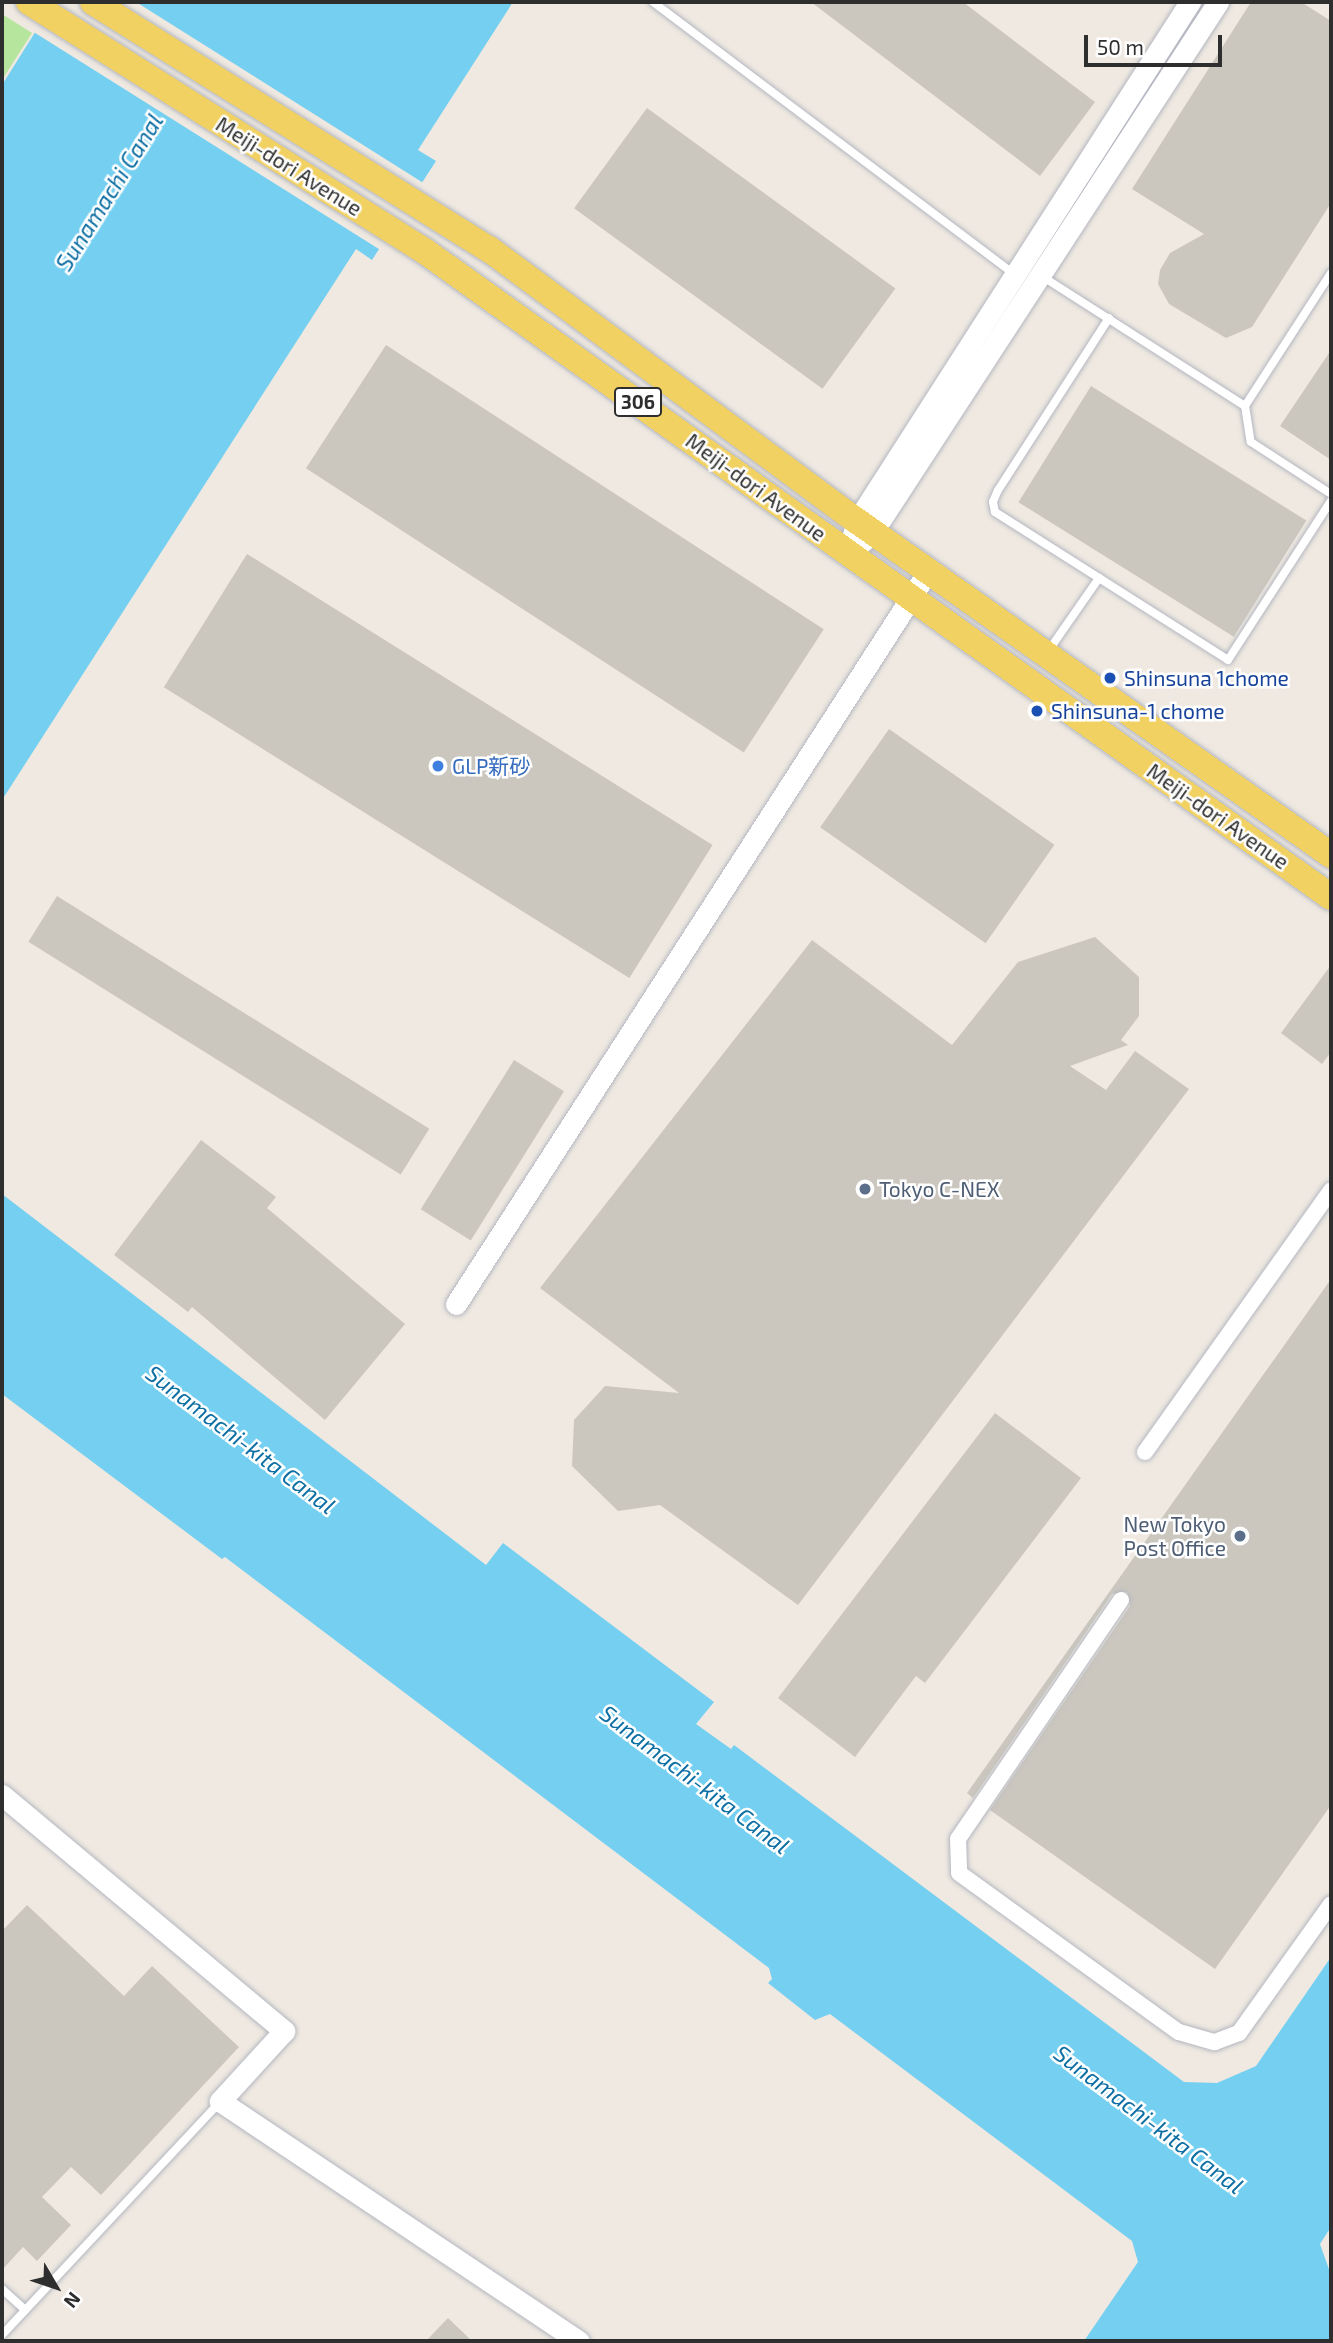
<!DOCTYPE html>
<meta charset="utf-8">
<style>
body{margin:0}
#map{position:relative;width:1333px;height:2343px;overflow:hidden;background:#efe9e1;font-family:"Exo 2","Noto Sans JP",sans-serif}
div>[style]{position:absolute}
[style*='--x']{left:calc(var(--x)*1px);top:calc(var(--y)*1px);width:calc(var(--w)*1px);rotate:calc(var(--a)*1deg)}
.green>*{inset:0;background:#b6e59e}
.water>*{inset:0;background:#75cff0}
.pier>*{inset:0;background:#efe9e1}
.building>*{inset:0;background:#cbc7bf;transform-origin:0 0}
.roads{filter:drop-shadow(0 0 2px #b4b7c1) drop-shadow(0 0 2px #b4b7c1)}
.service>*{height:8px;margin:-4px;padding:0 4px;transform-origin:4px;border-radius:4px;background:#fff}
.minor>*{height:16px;margin:-8px;padding:0 8px;transform-origin:8px;border-radius:8px;background:#fff}
.tertiary>*{height:21px;margin:-10.5px;padding:0 10.5px;transform-origin:10.5px;border-radius:10.5px;background:#fff}
.primary>*{height:26px;margin:-13px;padding:0 13px;transform-origin:13px;border-radius:13px;background:#f2d163}
.dots>*{width:19px;height:19px;translate:-50% -50%;box-sizing:border-box;border:4px solid #fff;border-radius:50%}
span{translate:-50% -50%;white-space:nowrap;text-align:center;line-height:1.15;-webkit-text-stroke:5px #fff;paint-order:stroke}
.shield-label span{padding:2px 5px;background:#fff;border:2px solid;border-radius:5px;-webkit-text-stroke-width:0}
.shield-label{font-size:19px;color:#2e2e2e;font-weight:700}
.street-label{font-size:21px;color:#2e2e2e}
.transit-label{font-size:21px;color:#164399}
.left{translate:0 -50%;text-align:left}
.shop-label{font-size:21px;color:#366cbe}
.service-label{font-size:21px;color:#4e5e75}
.right{translate:-100% -50%;text-align:right}
.water-label{font-size:23px;color:#0d6fa3;font-style:italic}
.frame{position:absolute;inset:0;border:4px solid #2e2e2e;pointer-events:none}
.north{position:absolute;left:21px;top:2252px;width:70px;height:70px;-webkit-text-stroke:5px #fff;paint-order:stroke;rotate:129deg;font-size:19px;font-weight:700;line-height:28px;text-align:center;color:#2e2e2e}
.north::after{content:'';display:block;margin:auto;width:24px;height:32px;background:#2e2e2e;clip-path:polygon(50% 0,100% 100%,50% 72%,0 100%)}
.scale{position:absolute;left:1084px;top:35px;width:138px;height:32px;box-sizing:border-box;border:4px solid #2e2e2e;border-top:0;padding-left:9px;font-size:21px;line-height:24px;white-space:nowrap;color:#2e2e2e;-webkit-text-stroke:5px #fff;paint-order:stroke}
</style>
<div id="map">
<div class="green">
<div style="clip-path:polygon(2px 14px,32px 33px,2px 80px)"></div>
</div>
<div class="water">
<div style="clip-path:polygon(54px 2px,513px 2px,418px 150px,436px 161px,372px 260px,356px 249px,2px 800px,2px 85px)"></div>
<div style="clip-path:polygon(2px 1194px,486px 1565px,503px 1543px,714px 1702px,696px 1724px,731px 1749px,734px 1745px,1184px 2082px,1217px 2083px,1256px 2066px,1331px 1957px,1331px 2227px,1320px 2244px,1331px 2275px,1331px 2341px,1084px 2341px,1138px 2262px,1132px 2241px,830px 2014px,815px 2020px,768px 1983px,772px 1979px,769px 1968px,225px 1557px,222px 1559px,2px 1394px)"></div>
</div>
<div class="pier">
<div style="clip-path:polygon(50px 2px,136px 2px,425px 184px,382px 251px,32px 31px)"></div>
</div>
<div class="building">
<div style="clip-path:polygon(811px 2px,963px 2px,1095px 102px,1040px 176px)"></div>
<div style="clip-path:polygon(1251px 2px,1301px 2px,1331px 21px,1331px 203px,1252px 327px,1226px 338px,1169px 304px,1158px 284px,1160px 270px,1170px 253px,1204px 234px,1132px 189px)"></div>
<div style="left:647px;top:108px;width:307px;height:124px;rotate:36deg"></div>
<div style="left:386px;top:345px;width:522px;height:147px;rotate:33deg"></div>
<div style="clip-path:polygon(1331px 350px,1331px 460px,1280px 426px)"></div>
<div style="left:1091px;top:386px;width:254px;height:137px;rotate:32deg"></div>
<div style="left:247px;top:554px;width:549px;height:157px;rotate:32deg"></div>
<div style="left:889px;top:729px;width:202px;height:120px;rotate:35deg"></div>
<div style="left:57px;top:896px;width:439px;height:54px;rotate:32deg"></div>
<div style="clip-path:polygon(1095px 937px,1139px 977px,1139px 1016px,1121px 1040px,1128px 1045px,1070px 1066px,1106px 1090px,1135px 1051px,1189px 1089px,798px 1605px,660px 1505px,618px 1511px,572px 1466px,574px 1420px,605px 1386px,679px 1393px,540px 1288px,812px 940px,952px 1045px,1018px 962px)"></div>
<div style="clip-path:polygon(1331px 965px,1331px 1052px,1322px 1064px,1281px 1033px)"></div>
<div style="left:514px;top:1060px;width:59px;height:176px;rotate:32deg"></div>
<div style="clip-path:polygon(201px 1140px,276px 1197px,267px 1208px,405px 1324px,325px 1420px,192px 1307px,188px 1312px,114px 1255px)"></div>
<div style="clip-path:polygon(1331px 1279px,1331px 1805px,1215px 1969px,990px 1810px,1130px 1606px,1127px 1592px,1112px 1594px,973px 1798px,967px 1793px)"></div>
<div style="clip-path:polygon(995px 1413px,1081px 1478px,925px 1683px,916px 1676px,855px 1757px,778px 1698px)"></div>
<div style="clip-path:polygon(27px 1905px,124px 1996px,152px 1966px,239px 2047px,101px 2195px,71px 2167px,42px 2197px,71px 2225px,37px 2261px,23px 2247px,2px 2270px,2px 1931px)"></div>
<div style="clip-path:polygon(448px 2318px,472px 2341px,426px 2341px)"></div>
</div>
<div class="roads">
<div class="service">
<div style="--x:653;--y:2;--w:452;--a:37"></div>
<div style="--x:1331;--y:273;--w:158;--a:122.9"></div>
<div style="--x:1245;--y:406;--w:36;--a:81"></div>
<div style="--x:1251;--y:442;--w:95;--a:33"></div>
<div style="--x:1040;--y:275;--w:243;--a:32.6"></div>
<div style="--x:1109;--y:318;--w:205;--a:122.8"></div>
<div style="--x:998;--y:490;--w:13;--a:113"></div>
<div style="--x:993;--y:502;--w:10;--a:79"></div>
<div style="--x:995;--y:512;--w:276;--a:32.4"></div>
<div style="--x:1228;--y:660;--w:189;--a:-57.1"></div>
<div style="--x:1049;--y:650;--w:88;--a:-55.2"></div>
<div style="--x:2;--y:2289;--w:31;--a:42"></div>
<div style="--x:2;--y:2335;--w:319;--a:-46.9"></div>
</div>
<div class="minor">
<div style="--x:1145;--y:1452;--w:321;--a:-54.6"></div>
<div style="--x:1121;--y:1600;--w:289;--a:124.3"></div>
<div style="--x:958;--y:1839;--w:34;--a:88"></div>
<div style="--x:959;--y:1873;--w:271;--a:35.9"></div>
<div style="--x:1179;--y:2032;--w:37;--a:16"></div>
<div style="--x:1215;--y:2042;--w:26;--a:-21"></div>
<div style="--x:1239;--y:2033;--w:158;--a:-54.5"></div>
</div>
<div class="tertiary">
<div style="--x:853;--y:535;--w:15;--a:-74"></div>
<div style="--x:857;--y:521;--w:617;--a:-57.32"></div>
<div style="--x:848;--y:554;--w:32;--a:-41"></div>
<div style="--x:872;--y:533;--w:634;--a:-56.91"></div>
<div style="--x:456;--y:1304;--w:872;--a:-57.22"></div>
<div style="--x:2;--y:1795;--w:368;--a:39.9"></div>
<div style="--x:284;--y:2031;--w:95;--a:132.4"></div>
<div style="--x:220;--y:2101;--w:432;--a:33.8"></div>
</div>
<div class="primary">
<div style="--x:29;--y:2;--w:469;--a:32.2"></div>
<div style="--x:426;--y:252;--w:1111;--a:35.48"></div>
<div style="--x:93;--y:2;--w:467;--a:32"></div>
<div style="--x:489;--y:249;--w:458;--a:36.5"></div>
<div style="--x:857;--y:521;--w:580;--a:35.17"></div>
</div>
</div>
<div class="dots">
<div style="left:1110px;top:678px;background:#1a4fb4"></div>
<div style="left:1037px;top:711px;background:#1a4fb4"></div>
<div style="left:438px;top:766px;background:#3f7fe0"></div>
<div style="left:865px;top:1189px;background:#5c6f8a"></div>
<div style="left:1240px;top:1536px;background:#5c6f8a"></div>
</div>
<div class="shield-label">
<span style="left:638px;top:402px">306</span>
</div>
<div class="street-label">
<span style="left:289px;top:166px;rotate:32deg">Meiji-dori Avenue</span>
<span style="left:756px;top:487px;rotate:36deg">Meiji-dori Avenue</span>
<span style="left:1218px;top:816px;rotate:35deg">Meiji-dori Avenue</span>
</div>
<div class="transit-label">
<span class="left" style="left:1124px;top:678px">Shinsuna 1chome</span>
<span class="left" style="left:1051px;top:711px">Shinsuna-1 chome</span>
</div>
<div class="shop-label">
<span class="left" style="left:452px;top:766px">GLP新砂</span>
</div>
<div class="service-label">
<span class="left" style="left:879px;top:1189px">Tokyo C-NEX</span>
<span class="right" style="left:1226px;top:1536px">New Tokyo<br>Post Office</span>
</div>
<div class="water-label">
<span style="left:109px;top:192px;rotate:-58deg">Sunamachi Canal</span>
<span style="left:241px;top:1439px;rotate:37deg">Sunamachi-kita Canal</span>
<span style="left:695px;top:1779px;rotate:37deg">Sunamachi-kita Canal</span>
<span style="left:1149px;top:2119px;rotate:37deg">Sunamachi-kita Canal</span>
</div>
<div class="frame"></div>
<div class="north">N</div>
<div class="scale">50 m</div>
</div>
